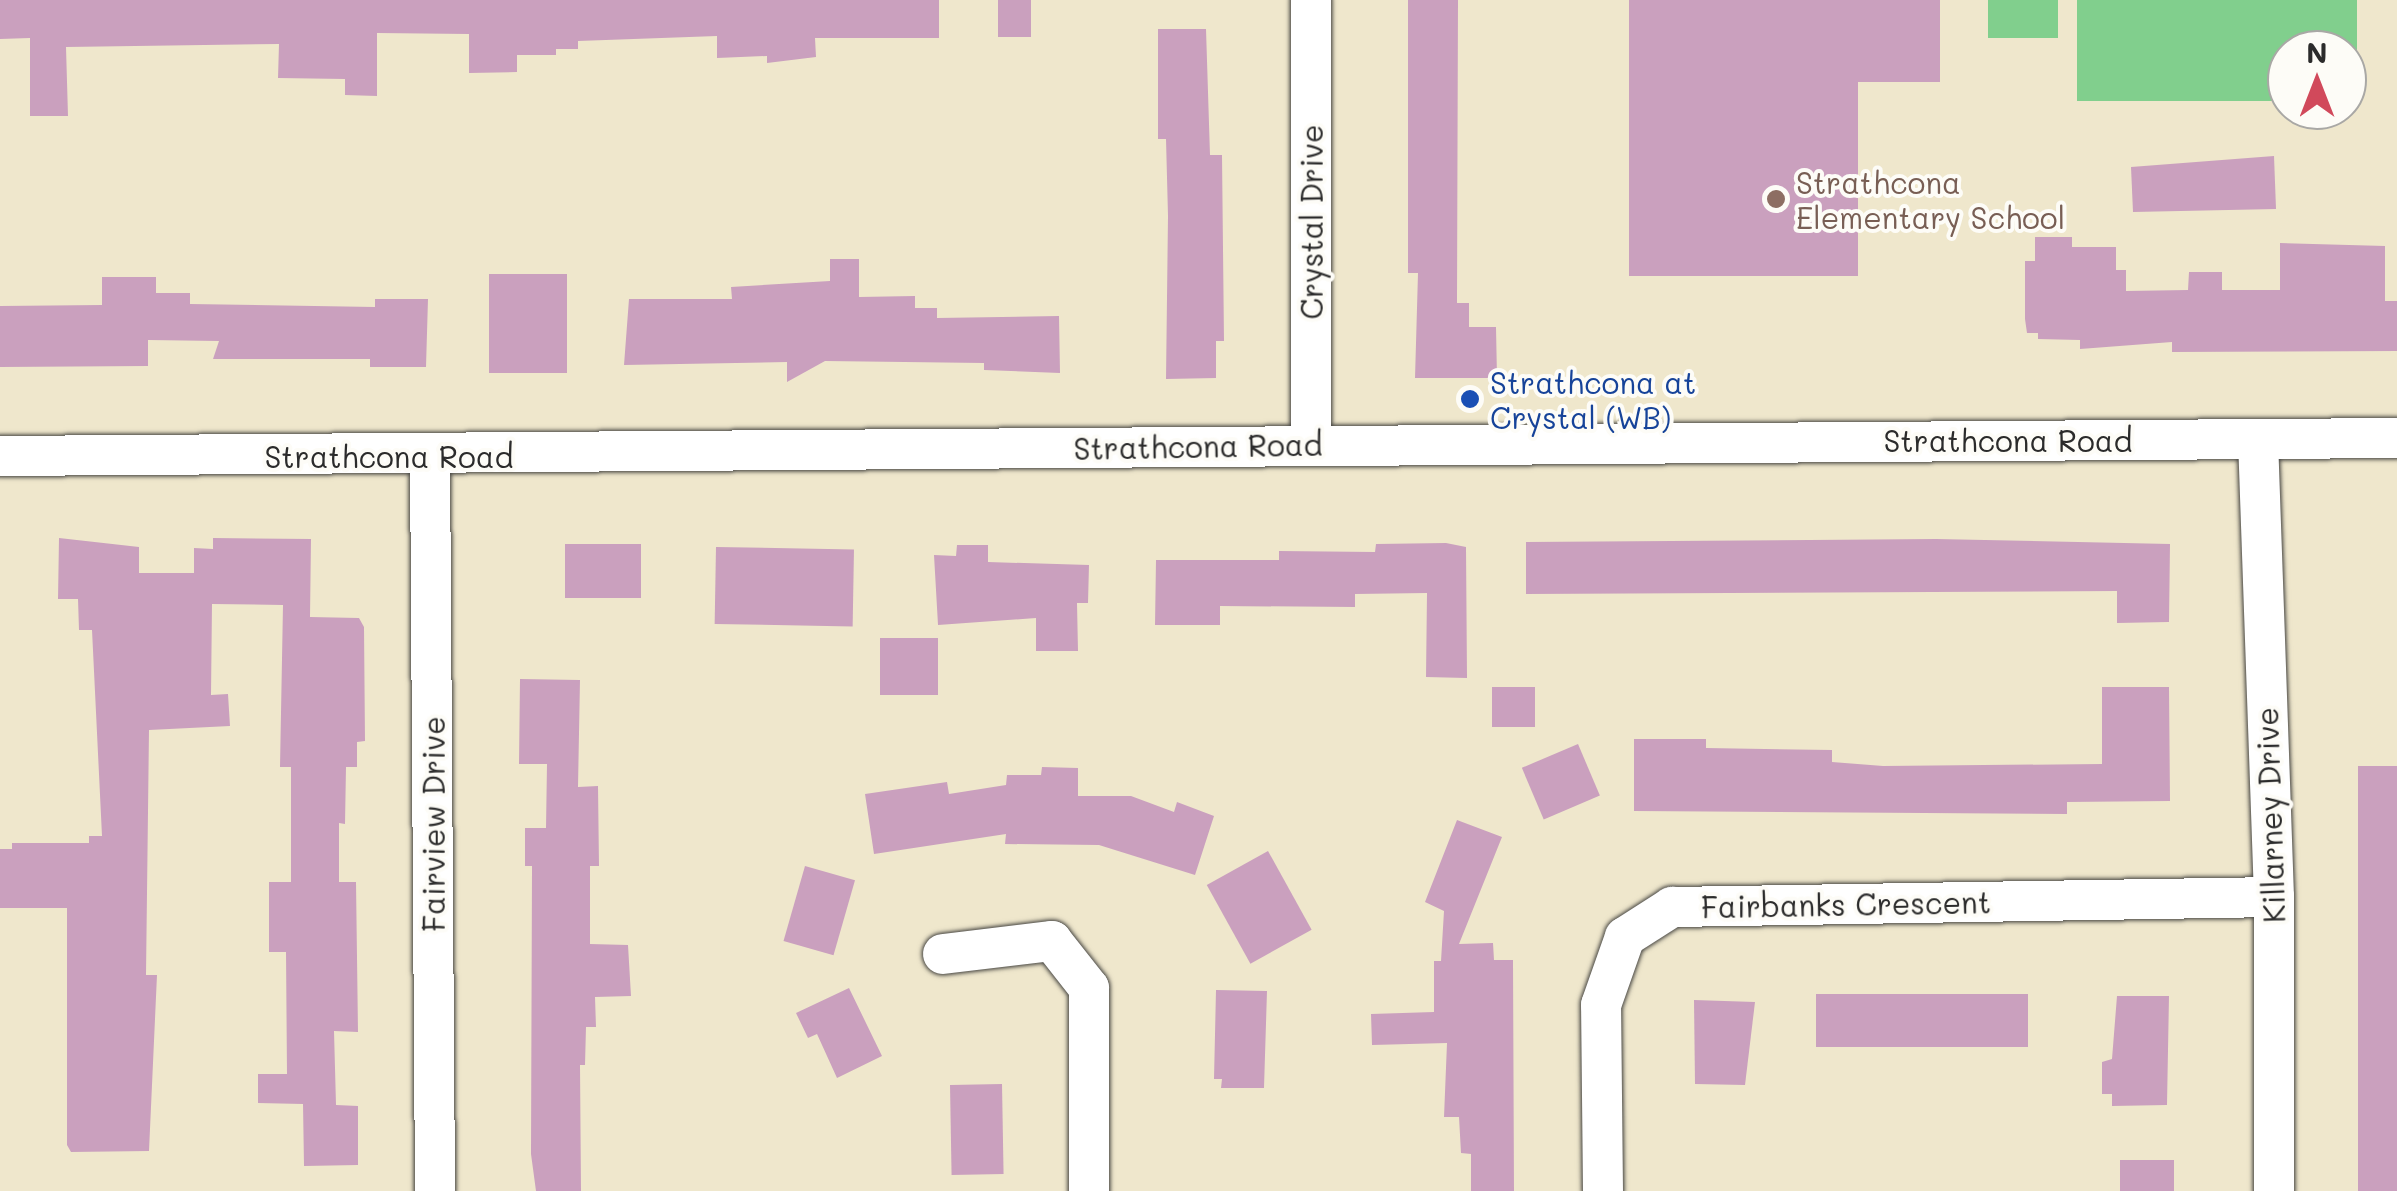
<!DOCTYPE html>
<style>
body{margin:0}
#map{position:relative;width:2397px;height:1191px;overflow:hidden;background:#efe7cc;font-family:Mali,sans-serif}
div>[style]{position:absolute}
[style*='--x']{left:calc(var(--x)*1px);top:calc(var(--y)*1px);width:calc(var(--w)*1px);rotate:calc(var(--a)*1deg)}
.green>*{inset:0;background:#81cf8d;transform-origin:0 0}
.building>*{inset:0;background:#caa0be;transform-origin:0 0}
.roads{filter:drop-shadow(0 0 2px #484743) drop-shadow(0 0 2px #484743)}
.street>*{height:40px;margin:-20px;padding:0 20px;transform-origin:20px;border-radius:20px;background:#fff}
.dots>*{width:28px;height:28px;translate:-50% -50%;box-sizing:border-box;border:5px solid #fdfcf7;border-radius:50%}
span{translate:-50% -50%;white-space:nowrap;text-align:center;line-height:1.15;-webkit-text-stroke:8px #fdfcf7;paint-order:stroke}
.education-label{font-size:30px;color:#785e54}
.left{translate:0 -50%;text-align:left}
.street-label{font-size:30px;color:#2b2b2b}
.transit-label{font-size:30px;color:#164399}
.north{position:absolute;left:2267px;top:30px;width:100px;height:100px;box-sizing:border-box;background:#fdfcf7;border:2px solid #a9a8a5;border-radius:50%;rotate:0deg;font-size:28px;font-weight:700;line-height:40px;text-align:center;color:#2b2b2b}
.north::after{content:'';display:block;margin:auto;width:35px;height:45px;background:#d1495b;clip-path:polygon(50% 0,100% 100%,50% 72%,0 100%)}
</style>
<div id="map">
<div class="green">
<div style="left:1988px;top:0;width:70px;height:38px"></div>
<div style="clip-path:polygon(2077px 0,2357px 0,2357px 101px,2347px 101px,2347px 50px,2287px 50px,2287px 101px,2077px 101px)"></div>
</div>
<div class="building">
<div style="clip-path:polygon(0 0,939px 0,939px 38px,815px 38px,816px 57px,767px 63px,767px 56px,717px 58px,717px 36px,578px 41px,578px 49px,556px 49px,556px 55px,517px 55px,517px 72px,469px 73px,469px 34px,377px 33px,377px 96px,345px 95px,345px 79px,278px 78px,279px 44px,66px 47px,68px 116px,30px 116px,30px 38px,0 39px)"></div>
<div style="left:998px;top:0;width:33px;height:37px"></div>
<div style="clip-path:polygon(1408px 0,1458px 0,1457px 303px,1469px 303px,1469px 327px,1496px 327px,1497px 378px,1415px 378px,1418px 273px,1408px 273px)"></div>
<div style="clip-path:polygon(1629px 0,1940px 0,1940px 82px,1858px 82px,1858px 276px,1629px 276px)"></div>
<div style="clip-path:polygon(1158px 29px,1206px 29px,1210px 155px,1222px 155px,1224px 341px,1216px 341px,1216px 378px,1166px 379px,1168px 216px,1166px 139px,1158px 139px)"></div>
<div style="clip-path:polygon(2274px 156px,2276px 209px,2133px 212px,2131px 167px)"></div>
<div style="clip-path:polygon(2035px 237px,2072px 237px,2072px 247px,2116px 247px,2116px 270px,2126px 270px,2126px 291px,2188px 290px,2189px 272px,2222px 272px,2222px 290px,2280px 290px,2280px 243px,2385px 246px,2385px 301px,2397px 301px,2397px 351px,2172px 352px,2172px 342px,2080px 349px,2080px 340px,2038px 339px,2038px 333px,2027px 333px,2025px 319px,2025px 261px,2035px 261px)"></div>
<div style="clip-path:polygon(830px 259px,859px 259px,859px 297px,915px 296px,915px 308px,937px 308px,937px 318px,1059px 316px,1060px 373px,984px 370px,984px 363px,825px 361px,787px 382px,787px 362px,624px 365px,629px 299px,732px 299px,731px 287px,830px 281px)"></div>
<div style="left:489px;top:274px;width:78px;height:99px"></div>
<div style="clip-path:polygon(102px 277px,156px 277px,156px 293px,190px 293px,190px 304px,375px 307px,375px 299px,428px 299px,426px 367px,370px 367px,370px 359px,213px 359px,219px 341px,148px 340px,148px 366px,0 367px,0 306px,102px 305px)"></div>
<div style="clip-path:polygon(59px 538px,139px 547px,139px 573px,194px 573px,194px 548px,213px 549px,213px 538px,311px 539px,310px 617px,359px 618px,364px 627px,365px 741px,357px 742px,357px 767px,346px 767px,345px 824px,339px 823px,339px 882px,356px 882px,358px 1032px,334px 1031px,336px 1105px,358px 1106px,358px 1165px,304px 1166px,303px 1104px,258px 1103px,258px 1074px,287px 1074px,286px 952px,269px 952px,269px 882px,291px 882px,291px 767px,280px 767px,283px 605px,212px 604px,211px 695px,228px 694px,230px 726px,149px 730px,146px 975px,157px 975px,149px 1151px,71px 1152px,67px 1145px,67px 908px,0 908px,0 849px,12px 849px,12px 843px,89px 843px,89px 836px,102px 836px,92px 630px,79px 630px,78px 599px,58px 599px)"></div>
<div style="clip-path:polygon(1936px 539px,2170px 544px,2169px 622px,2117px 623px,2117px 591px,1526px 594px,1526px 542px)"></div>
<div style="clip-path:polygon(1446px 543px,1466px 547px,1467px 678px,1426px 677px,1427px 593px,1355px 594px,1355px 607px,1220px 606px,1220px 625px,1155px 625px,1156px 560px,1279px 560px,1279px 551px,1375px 552px,1376px 544px)"></div>
<div style="left:565px;top:544px;width:76px;height:54px"></div>
<div style="clip-path:polygon(957px 545px,988px 545px,988px 562px,1089px 565px,1088px 603px,1077px 603px,1078px 651px,1036px 651px,1036px 618px,938px 625px,934px 555px,956px 556px)"></div>
<div style="left:716px;top:547px;width:138px;height:77px;rotate:1deg"></div>
<div style="left:938px;top:638px;width:57px;height:58px;rotate:90deg"></div>
<div style="clip-path:polygon(520px 679px,580px 680px,578px 787px,598px 786px,599px 866px,590px 866px,590px 944px,628px 945px,631px 996px,595px 997px,596px 1027px,586px 1027px,585px 1065px,580px 1065px,581px 1191px,536px 1191px,531px 1154px,532px 866px,525px 866px,525px 828px,546px 828px,547px 764px,519px 764px)"></div>
<div style="left:1492px;top:687px;width:43px;height:40px"></div>
<div style="clip-path:polygon(2102px 687px,2169px 687px,2170px 801px,2067px 802px,2067px 814px,1634px 811px,1634px 739px,1706px 739px,1706px 748px,1832px 750px,1832px 762px,1883px 766px,2102px 764px)"></div>
<div style="left:1578px;top:744px;width:56px;height:61px;rotate:67deg"></div>
<div style="left:2397px;top:766px;width:425px;height:39px;rotate:90deg"></div>
<div style="clip-path:polygon(1042px 767px,1078px 768px,1078px 796px,1131px 796px,1174px 812px,1177px 802px,1214px 816px,1195px 875px,1099px 845px,1005px 844px,1006px 834px,874px 854px,865px 794px,947px 782px,949px 794px,1006px 785px,1007px 775px,1041px 775px)"></div>
<div style="clip-path:polygon(1457px 820px,1502px 837px,1459px 944px,1493px 943px,1494px 960px,1513px 960px,1514px 1191px,1471px 1191px,1471px 1154px,1461px 1153px,1459px 1117px,1444px 1117px,1447px 1043px,1372px 1045px,1371px 1014px,1434px 1012px,1434px 961px,1441px 961px,1444px 911px,1425px 902px)"></div>
<div style="left:1268px;top:851px;width:90px;height:70px;rotate:61deg"></div>
<div style="left:805px;top:866px;width:52px;height:78px;rotate:16deg"></div>
<div style="clip-path:polygon(849px 988px,882px 1056px,837px 1078px,817px 1034px,808px 1038px,796px 1013px)"></div>
<div style="clip-path:polygon(1216px 990px,1267px 991px,1264px 1088px,1221px 1088px,1222px 1079px,1214px 1079px)"></div>
<div style="left:2028px;top:994px;width:53px;height:212px;rotate:90deg"></div>
<div style="clip-path:polygon(2117px 996px,2169px 996px,2167px 1105px,2112px 1106px,2112px 1094px,2102px 1094px,2102px 1062px,2112px 1059px)"></div>
<div style="clip-path:polygon(1694px 1000px,1755px 1002px,1745px 1085px,1695px 1084px)"></div>
<div style="left:1002px;top:1084px;width:90px;height:52px;rotate:89deg"></div>
<div style="left:2120px;top:1160px;width:54px;height:31px"></div>
</div>
<div class="roads">
<div class="street">
<div style="--x:1311;--y:0;--w:444;--a:90"></div>
<div style="--x:2258;--y:439;--w:458;--a:88"></div>
<div style="--x:2274;--y:897;--w:294;--a:90"></div>
<div style="--x:0;--y:456;--w:2397;--a:-0.43"></div>
<div style="--x:430;--y:457;--w:734;--a:89.61"></div>
<div style="--x:943;--y:954;--w:110;--a:-6.8"></div>
<div style="--x:1052;--y:941;--w:60;--a:51.8"></div>
<div style="--x:1089;--y:988;--w:203;--a:90"></div>
<div style="--x:1603;--y:1191;--w:186;--a:-90.6"></div>
<div style="--x:1601;--y:1005;--w:72;--a:-70.6"></div>
<div style="--x:1625;--y:937;--w:56;--a:-32.6"></div>
<div style="--x:1672;--y:907;--w:602;--a:-0.95"></div>
</div>
</div>
<div class="dots">
<div style="left:1776px;top:199px;background:#8d6e63"></div>
<div style="left:1470px;top:399px;background:#1a4fb4"></div>
</div>
<div class="education-label">
<span class="left" style="left:1796px;top:199px">Strathcona<br>Elementary School</span>
</div>
<div class="street-label">
<span style="left:1311px;top:222px;rotate:-90deg">Crystal Drive</span>
<span style="left:2008px;top:440px">Strathcona Road</span>
<span style="left:1198px;top:446px;rotate:-1deg">Strathcona Road</span>
<span style="left:389px;top:456px">Strathcona Road</span>
<span style="left:2270px;top:815px;rotate:-92deg">Killarney Drive</span>
<span style="left:433px;top:824px;rotate:-90deg">Fairview Drive</span>
<span style="left:1846px;top:904px;rotate:-1deg">Fairbanks Crescent</span>
</div>
<div class="transit-label">
<span class="left" style="left:1490px;top:399px">Strathcona at<br>Crystal (WB)</span>
</div>
<div class="north">N</div>
</div>
